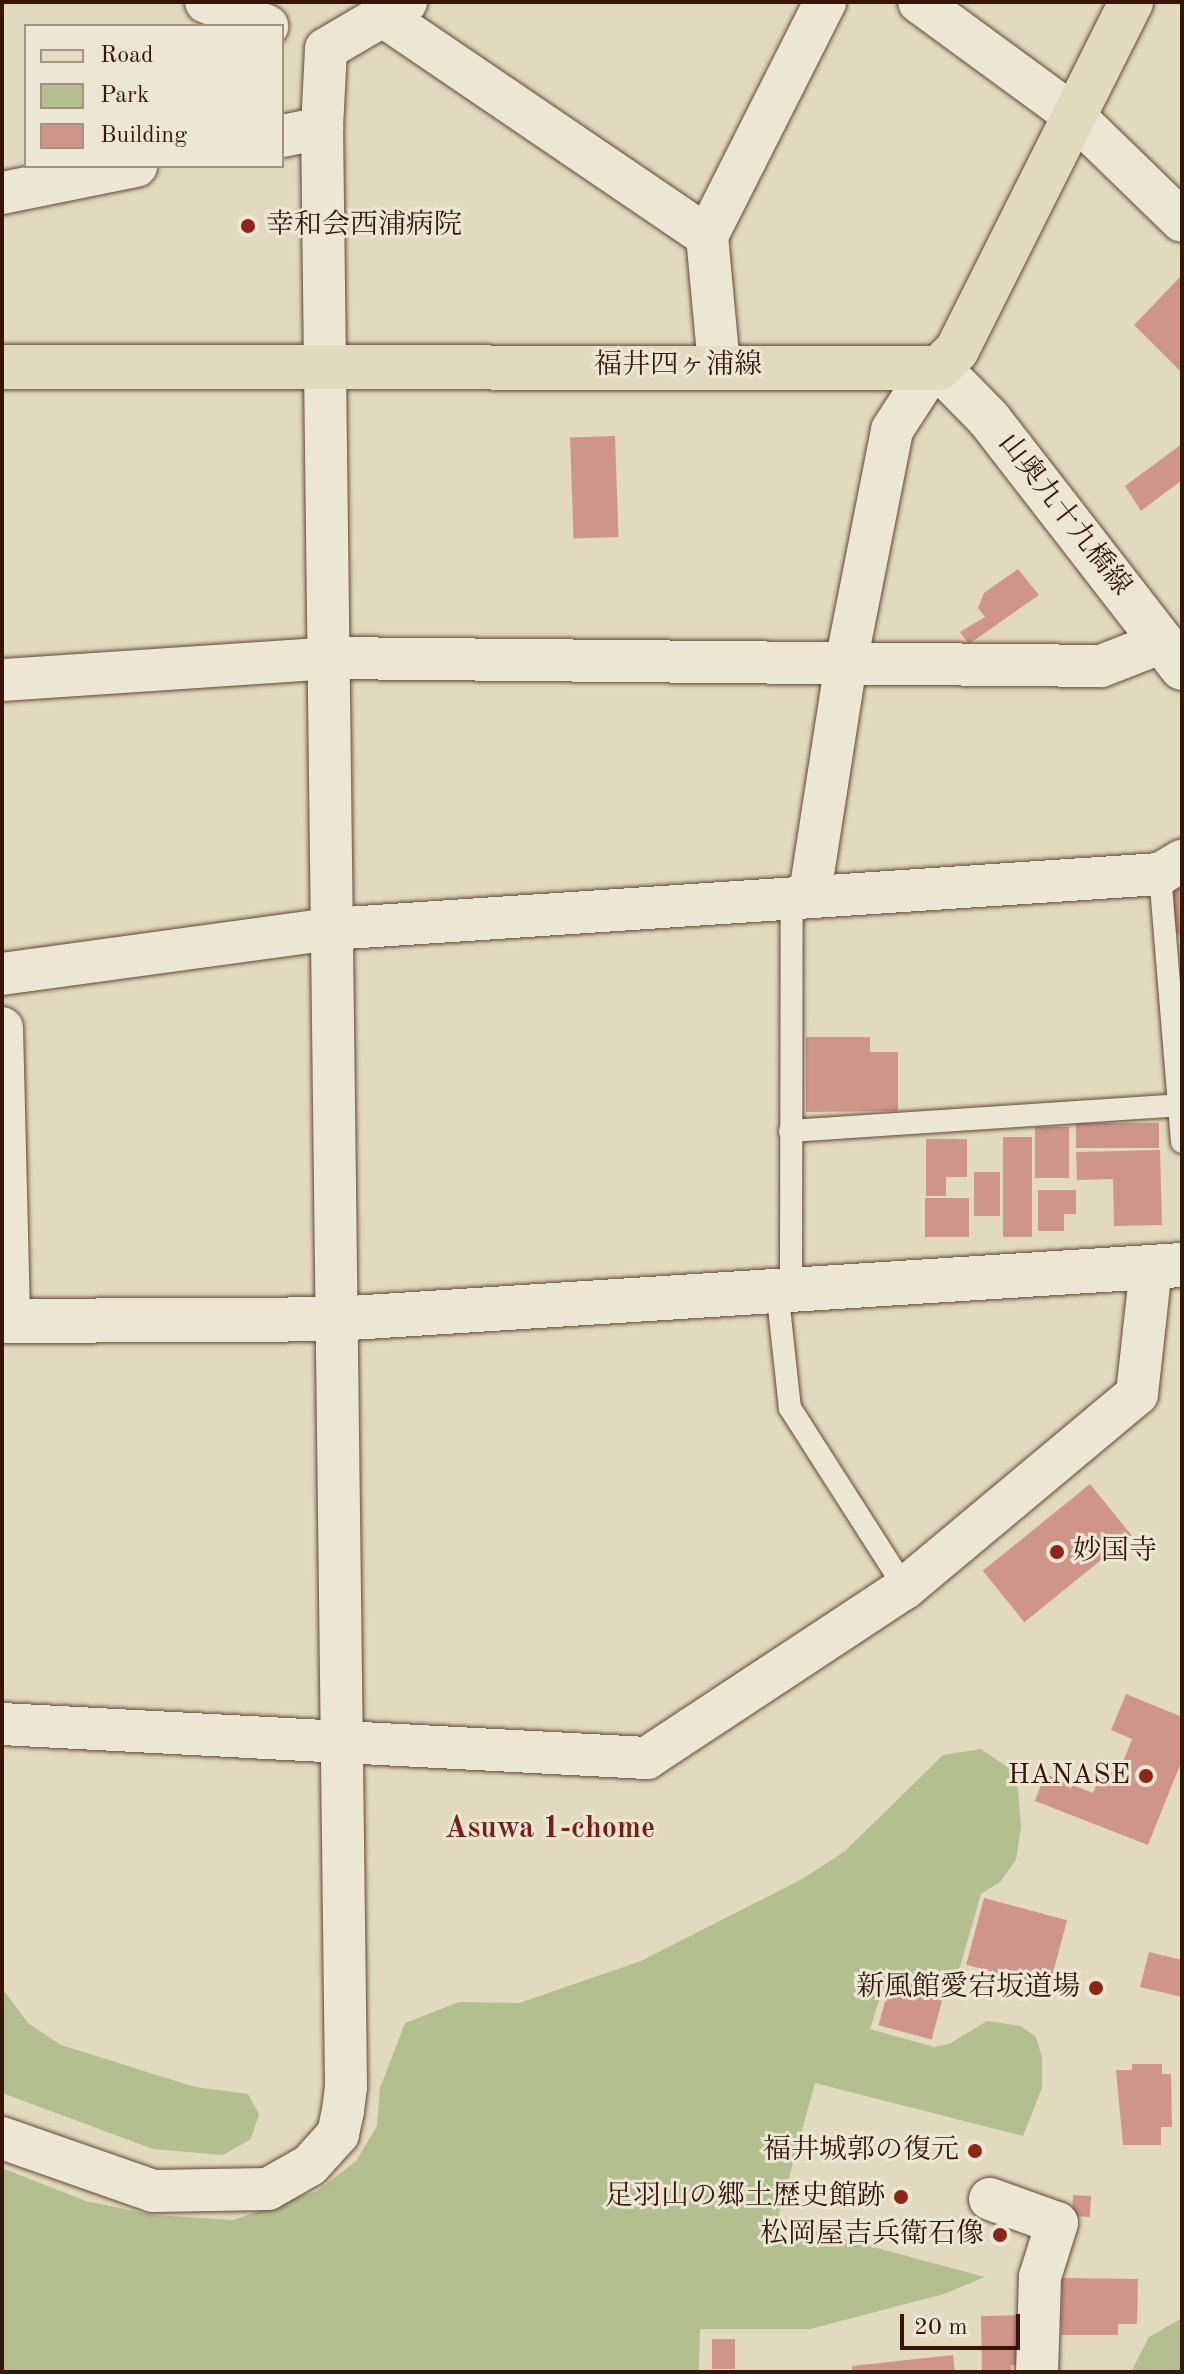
<!DOCTYPE html>
<meta charset="utf-8">
<style>
body{margin:0}
#map{position:relative;width:1184px;height:2374px;overflow:hidden;background:#e2dabe;font-family:"Old Standard TT","Noto Serif JP",serif}
div>[style]{position:absolute}
[style*='--x']{left:calc(var(--x)*1px);top:calc(var(--y)*1px);width:calc(var(--w)*1px);rotate:calc(var(--a)*1deg)}
.green>*{inset:0;background:#b4bf90}
.building>*{inset:0;background:#cf958a;transform-origin:0 0}
.roads{filter:drop-shadow(0 0 2px #624735) drop-shadow(0 0 2px #624735)}
.lane>*{height:22px;margin:-11px;padding:0 11px;transform-origin:11px;border-radius:11px;background:#ece7d5}
.street>*{height:42px;margin:-21px;padding:0 21px;transform-origin:21px;border-radius:21px;background:#ece7d5}
.secondary>*{height:44px;margin:-22px;padding:0 22px;transform-origin:22px;border-radius:22px;background:#ece7d5}
.primary>*{height:44px;margin:-22px;padding:0 22px;transform-origin:22px;border-radius:22px;background:#e2dabe}
.dots>*{width:22px;height:22px;translate:-50% -50%;box-sizing:border-box;border:4px solid #ece7d5;border-radius:50%}
span{translate:-50% -50%;white-space:nowrap;text-align:center;line-height:1.15;-webkit-text-stroke:6px #ece7d5;paint-order:stroke}
.poi-label{font-size:28px;color:#371607}
.left{translate:0 -50%;text-align:left}
.right{translate:-100% -50%;text-align:right}
.street-label{font-size:28px;color:#371607}
.neighbourhood-label{font-size:30px;color:#7a1f14;font-weight:700}
.frame{position:absolute;inset:0;border:4px solid #371607;pointer-events:none}
.legend{position:absolute;left:24px;top:24px;width:260px;height:144px;box-sizing:border-box;background:#ece7d5;border:2px solid #a49383;margin:0;padding:10px 14px;list-style:none;font-size:24px;color:#371607}
.legend li{display:flex;align-items:center;gap:16px;height:40px}
.legend b{width:40px;border:2px solid #a49383}
.scale{position:absolute;left:900px;top:2314px;width:120px;height:36px;box-sizing:border-box;border:4px solid #371607;border-top:0;padding-left:10px;font-size:24px;line-height:28px;white-space:nowrap;color:#371607;-webkit-text-stroke:6px #ece7d5;paint-order:stroke}
</style>
<div id="map">
<div class="green">
<div style="clip-path:polygon(981px 1749px,1009px 1768px,1018px 1789px,1021px 1827px,1016px 1860px,1000px 1882px,981px 1894px,960px 1967px,945px 1983px,889px 1970px,870px 2029px,934px 2047px,949px 2044px,987px 2021px,1021px 2026px,1036px 2037px,1042px 2057px,1042px 2088px,1023px 2136px,815px 2083px,777px 2221px,985px 2277px,944px 2294px,810px 2329px,700px 2329px,699px 2372px,2px 2372px,2px 2168px,86px 2201px,153px 2215px,233px 2220px,317px 2191px,356px 2161px,377px 2126px,380px 2088px,405px 2023px,459px 2002px,519px 2003px,641px 1961px,804px 1878px,845px 1851px,943px 1755px)"></div>
<div style="clip-path:polygon(2px 1988px,28px 2023px,61px 2045px,195px 2087px,248px 2094px,259px 2114px,251px 2139px,223px 2155px,153px 2149px,2px 2093px)"></div>
<div style="clip-path:polygon(1182px 2318px,1182px 2372px,1131px 2372px,1149px 2337px)"></div>
</div>
<div class="building">
<div style="clip-path:polygon(1182px 275px,1182px 373px,1134px 325px)"></div>
<div style="left:615px;top:436px;width:101px;height:45px;rotate:88deg"></div>
<div style="clip-path:polygon(1182px 444px,1182px 480px,1141px 511px,1125px 486px)"></div>
<div style="clip-path:polygon(1018px 569px,1039px 595px,969px 644px,960px 632px,985px 617px,978px 608px,984px 593px)"></div>
<div style="clip-path:polygon(1182px 886px,1182px 940px,1175px 929px,1173px 892px)"></div>
<div style="clip-path:polygon(806px 1037px,870px 1037px,870px 1052px,898px 1052px,898px 1111px,806px 1112px)"></div>
<div style="left:1159px;top:1123px;width:25px;height:83px;rotate:90deg"></div>
<div style="left:1035px;top:1127px;width:34px;height:51px"></div>
<div style="left:1003px;top:1137px;width:29px;height:100px"></div>
<div style="clip-path:polygon(926px 1139px,967px 1139px,967px 1177px,946px 1177px,946px 1196px,926px 1196px)"></div>
<div style="clip-path:polygon(1160px 1150px,1162px 1225px,1114px 1226px,1113px 1179px,1077px 1180px,1076px 1152px)"></div>
<div style="left:974px;top:1172px;width:26px;height:44px"></div>
<div style="clip-path:polygon(1038px 1190px,1076px 1190px,1076px 1214px,1064px 1214px,1064px 1231px,1038px 1231px)"></div>
<div style="left:925px;top:1198px;width:44px;height:39px"></div>
<div style="left:1090px;top:1484px;width:66px;height:138px;rotate:51deg"></div>
<div style="clip-path:polygon(1126px 1694px,1182px 1717px,1182px 1760px,1148px 1845px,1035px 1801px,1045px 1774px,1093px 1793px,1103px 1769px,1118px 1775px,1132px 1739px,1111px 1730px)"></div>
<div style="left:984px;top:1898px;width:86px;height:69px;rotate:15deg"></div>
<div style="clip-path:polygon(1149px 1952px,1182px 1960px,1182px 1997px,1140px 1987px)"></div>
<div style="left:892px;top:1975px;width:55px;height:52px;rotate:15deg"></div>
<div style="clip-path:polygon(1132px 2064px,1162px 2064px,1162px 2074px,1171px 2074px,1172px 2127px,1161px 2127px,1161px 2145px,1123px 2145px,1116px 2070px,1132px 2070px)"></div>
<div style="left:1073px;top:2195px;width:18px;height:21px;rotate:3deg"></div>
<div style="clip-path:polygon(1062px 2278px,1138px 2279px,1137px 2324px,1118px 2324px,1118px 2335px,1061px 2335px)"></div>
<div style="clip-path:polygon(1027px 2315px,1028px 2365px,1011px 2365px,1011px 2372px,982px 2372px,981px 2316px)"></div>
<div style="left:712px;top:2339px;width:23px;height:30px"></div>
<div style="clip-path:polygon(953px 2355px,955px 2372px,852px 2372px,852px 2366px)"></div>
</div>
<div class="roads">
<div class="lane">
<div style="--x:1160;--y:874;--w:269;--a:85.3"></div>
<div style="--x:790;--y:1131;--w:390;--a:-3.8"></div>
<div style="--x:791;--y:1287;--w:391;--a:-89.9"></div>
<div style="--x:777;--y:1289;--w:120;--a:83.8"></div>
<div style="--x:790;--y:1408;--w:214;--a:57.4"></div>
</div>
<div class="street">
<div style="--x:206;--y:2;--w:66;--a:21.5"></div>
<div style="--x:919;--y:2;--w:190;--a:36.2"></div>
<div style="--x:1072;--y:114;--w:153;--a:44.2"></div>
<div style="--x:383;--y:16;--w:392;--a:34.2"></div>
<div style="--x:707;--y:236;--w:130;--a:84.7"></div>
<div style="--x:282;--y:136;--w:41;--a:-11.3"></div>
<div style="--x:2;--y:193;--w:137;--a:-11.4"></div>
<div style="--x:707;--y:236;--w:262;--a:-63.2"></div>
<div style="--x:2;--y:680;--w:328;--a:-3.8"></div>
<div style="--x:329;--y:658;--w:772;--a:0.59"></div>
<div style="--x:1101;--y:666;--w:66;--a:-21.2"></div>
<div style="--x:810;--y:893;--w:233;--a:-81.1"></div>
<div style="--x:846;--y:663;--w:237;--a:-78.8"></div>
<div style="--x:892;--y:430;--w:57;--a:-57.1"></div>
<div style="--x:923;--y:382;--w:21;--a:-41"></div>
<div style="--x:2;--y:974;--w:332;--a:-7.8"></div>
<div style="--x:331;--y:929;--w:831;--a:-3.8"></div>
<div style="--x:1160;--y:874;--w:26;--a:-31"></div>
<div style="--x:2;--y:1028;--w:293;--a:88.6"></div>
<div style="--x:2;--y:1724;--w:646;--a:3.02"></div>
<div style="--x:647;--y:1758;--w:309;--a:-33.4"></div>
<div style="--x:905;--y:1588;--w:302;--a:-39.9"></div>
<div style="--x:1137;--y:1394;--w:127;--a:-83.7"></div>
<div style="--x:2;--y:2138;--w:160;--a:19.3"></div>
<div style="--x:153;--y:2191;--w:115;--a:-1"></div>
<div style="--x:268;--y:2189;--w:48;--a:-29.7"></div>
<div style="--x:310;--y:2165;--w:42;--a:-47.9"></div>
<div style="--x:338;--y:2134;--w:24;--a:-78"></div>
<div style="--x:343;--y:2111;--w:25;--a:-83"></div>
<div style="--x:346;--y:2086;--w:1958;--a:-90.7"></div>
<div style="--x:322;--y:128;--w:79;--a:-87.1"></div>
<div style="--x:326;--y:49;--w:93;--a:-30.4"></div>
<div style="--x:990;--y:2199;--w:71;--a:19.7"></div>
<div style="--x:1057;--y:2223;--w:57;--a:107.5"></div>
<div style="--x:1040;--y:2277;--w:95;--a:91.8"></div>
</div>
<div class="secondary">
<div style="--x:939;--y:368;--w:71;--a:45.6"></div>
<div style="--x:989;--y:419;--w:315;--a:52.2"></div>
<div style="--x:2;--y:1321;--w:333;--a:-0.3"></div>
<div style="--x:335;--y:1319;--w:849;--a:-3.65"></div>
</div>
<div class="primary">
<div style="--x:2;--y:367;--w:937;--a:0.06"></div>
<div style="--x:939;--y:368;--w:25;--a:-45"></div>
<div style="--x:957;--y:350;--w:389;--a:-63.4"></div>
</div>
</div>
<div class="dots">
<div style="left:248px;top:226px;background:#8f2418"></div>
<div style="left:1057px;top:1552px;background:#8f2418"></div>
<div style="left:1146px;top:1776px;background:#8f2418"></div>
<div style="left:1096px;top:1988px;background:#8f2418"></div>
<div style="left:975px;top:2151px;background:#8f2418"></div>
<div style="left:901px;top:2197px;background:#8f2418"></div>
<div style="left:1000px;top:2235px;background:#8f2418"></div>
</div>
<div class="poi-label">
<span class="left" style="left:266px;top:226px">幸和会西浦病院</span>
<span class="left" style="left:1073px;top:1552px">妙国寺</span>
<span class="right" style="left:1130px;top:1776px">HANASE</span>
<span class="right" style="left:1080px;top:1988px">新風館愛宕坂道場</span>
<span class="right" style="left:959px;top:2151px">福井城郭の復元</span>
<span class="right" style="left:885px;top:2197px">足羽山の郷土歴史館跡</span>
<span class="right" style="left:984px;top:2235px">松岡屋吉兵衛石像</span>
</div>
<div class="street-label">
<span style="left:678px;top:366px">福井四ヶ浦線</span>
<span style="left:1064px;top:515px;rotate:52deg">山奥九十九橋線</span>
</div>
<div class="neighbourhood-label">
<span style="left:550px;top:1829px">Asuwa 1-chome</span>
</div>
<div class="frame"></div>
<ul class="legend">
<li><b style="height:10px;background:#e2dabe"></b>Road</li>
<li><b style="height:22px;background:#b4bf90"></b>Park</li>
<li><b style="height:22px;background:#cf958a"></b>Building</li>
</ul>
<div class="scale">20 m</div>
</div>
